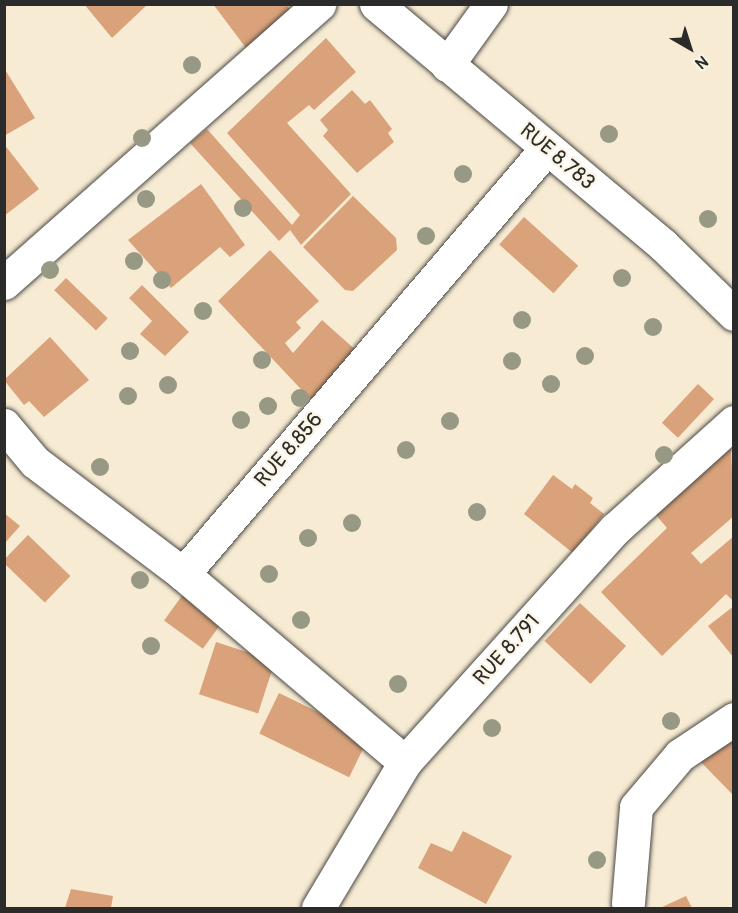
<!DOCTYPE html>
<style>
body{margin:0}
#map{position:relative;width:738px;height:913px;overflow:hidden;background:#f7ebd3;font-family:Pangolin,sans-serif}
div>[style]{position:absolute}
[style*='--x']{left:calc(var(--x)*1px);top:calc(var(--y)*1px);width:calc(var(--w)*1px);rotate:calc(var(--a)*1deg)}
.building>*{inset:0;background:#d9a27a;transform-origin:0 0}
.roads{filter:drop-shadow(0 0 2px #4a4844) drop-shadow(0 0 2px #4a4844)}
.street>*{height:33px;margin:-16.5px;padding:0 16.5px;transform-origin:16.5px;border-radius:16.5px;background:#fff}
.trees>*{width:18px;height:18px;margin:-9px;border-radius:50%;background:#979984}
span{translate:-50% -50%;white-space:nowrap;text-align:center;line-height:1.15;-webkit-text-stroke:4.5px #fcf5e5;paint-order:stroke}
.street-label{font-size:21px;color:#2b2b2b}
.frame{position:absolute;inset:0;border:6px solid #2b2b2b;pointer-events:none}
.north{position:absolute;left:660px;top:18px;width:60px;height:60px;-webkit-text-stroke:4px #fcf5e5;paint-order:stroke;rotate:141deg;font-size:16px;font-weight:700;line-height:24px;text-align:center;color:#2b2b2b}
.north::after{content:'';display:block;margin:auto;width:21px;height:27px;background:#2b2b2b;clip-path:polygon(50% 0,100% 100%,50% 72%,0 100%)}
</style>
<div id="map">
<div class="building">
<div style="clip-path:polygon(84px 4px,148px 4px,112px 38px)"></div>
<div style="clip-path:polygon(213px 4px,286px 4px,294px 15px,249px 52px)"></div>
<div style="clip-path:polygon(326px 38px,356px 72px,314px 110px,309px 105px,287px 123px,351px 194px,301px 245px,290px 230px,279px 241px,190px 143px,207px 129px,292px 225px,300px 215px,227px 133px)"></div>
<div style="clip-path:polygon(4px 68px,35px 118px,4px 136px)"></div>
<div style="clip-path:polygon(352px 90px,365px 104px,370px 100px,392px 129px,388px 133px,394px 142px,357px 173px,323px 136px,328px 130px,320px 120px)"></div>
<div style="clip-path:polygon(4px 144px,39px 189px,4px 216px)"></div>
<div style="clip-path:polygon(201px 184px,245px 245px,230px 257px,220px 247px,171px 288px,128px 240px)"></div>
<div style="clip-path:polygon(353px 196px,396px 238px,397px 250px,353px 291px,345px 290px,303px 247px)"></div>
<div style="left:524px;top:217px;width:73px;height:37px;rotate:42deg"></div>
<div style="clip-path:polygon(270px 250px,319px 301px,296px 322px,301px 328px,285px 343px,293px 353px,322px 320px,359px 353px,314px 403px,218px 301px)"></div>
<div style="left:66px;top:278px;width:58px;height:17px;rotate:44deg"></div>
<div style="clip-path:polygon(142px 285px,189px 332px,165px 356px,140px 334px,152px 321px,129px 298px)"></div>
<div style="clip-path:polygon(50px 337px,89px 380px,44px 417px,29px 401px,24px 405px,4px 380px)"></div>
<div style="left:698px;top:384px;width:22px;height:53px;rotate:43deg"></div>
<div style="clip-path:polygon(731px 448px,734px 516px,691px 553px,701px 564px,734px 536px,734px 602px,726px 594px,662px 656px,601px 592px,667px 528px,656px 515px)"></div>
<div style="clip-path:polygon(553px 475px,572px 489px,575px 484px,593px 498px,590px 503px,604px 514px,573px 553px,524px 514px)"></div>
<div style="clip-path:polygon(4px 513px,20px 526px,4px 544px)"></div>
<div style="left:28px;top:535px;width:59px;height:37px;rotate:44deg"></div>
<div style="left:184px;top:593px;width:48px;height:34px;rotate:36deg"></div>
<div style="left:580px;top:603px;width:63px;height:52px;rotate:43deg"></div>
<div style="clip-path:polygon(734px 606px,734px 658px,708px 626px)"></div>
<div style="left:216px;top:642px;width:62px;height:55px;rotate:18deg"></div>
<div style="left:279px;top:693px;width:100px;height:45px;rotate:26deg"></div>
<div style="clip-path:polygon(724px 734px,734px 745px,734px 796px,698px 759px)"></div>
<div style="clip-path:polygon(463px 831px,512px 856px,486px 904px,418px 868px,431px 843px,452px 852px)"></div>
<div style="clip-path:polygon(71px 889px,113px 896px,111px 908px,65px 908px)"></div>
<div style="clip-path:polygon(686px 896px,692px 908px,660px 908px)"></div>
</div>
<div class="roads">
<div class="street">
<div style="--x:376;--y:4;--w:375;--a:40"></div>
<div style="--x:663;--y:245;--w:99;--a:44.2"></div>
<div style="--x:447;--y:65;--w:75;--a:-54.2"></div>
<div style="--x:4;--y:283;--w:421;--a:-41.5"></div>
<div style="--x:4;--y:425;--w:48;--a:50"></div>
<div style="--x:35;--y:462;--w:186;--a:37.1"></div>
<div style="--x:183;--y:574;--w:559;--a:-49.5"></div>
<div style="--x:183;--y:574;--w:291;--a:40.3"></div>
<div style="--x:628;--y:903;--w:96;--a:-85.2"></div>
<div style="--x:636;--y:807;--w:68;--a:-49.8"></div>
<div style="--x:680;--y:755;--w:65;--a:-33.7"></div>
<div style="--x:318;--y:908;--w:170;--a:-59.2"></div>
<div style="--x:405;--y:762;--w:314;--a:-48"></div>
<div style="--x:615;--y:529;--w:160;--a:-42"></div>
</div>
</div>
<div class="trees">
<div style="left:192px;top:65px"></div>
<div style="left:609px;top:134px"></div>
<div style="left:142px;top:138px"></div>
<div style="left:463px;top:174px"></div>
<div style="left:146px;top:199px"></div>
<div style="left:243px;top:208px"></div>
<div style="left:708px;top:219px"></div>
<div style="left:426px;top:236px"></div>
<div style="left:134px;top:261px"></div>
<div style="left:50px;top:270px"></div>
<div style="left:622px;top:278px"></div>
<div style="left:162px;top:280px"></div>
<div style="left:203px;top:311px"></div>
<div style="left:522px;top:320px"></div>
<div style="left:653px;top:327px"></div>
<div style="left:130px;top:351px"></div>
<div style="left:585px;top:356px"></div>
<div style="left:262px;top:360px"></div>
<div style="left:512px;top:361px"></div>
<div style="left:551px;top:384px"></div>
<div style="left:168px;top:385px"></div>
<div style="left:128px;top:396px"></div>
<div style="left:300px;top:398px"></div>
<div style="left:268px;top:406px"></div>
<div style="left:241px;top:420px"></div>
<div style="left:450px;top:421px"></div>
<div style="left:406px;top:450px"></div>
<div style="left:664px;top:455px"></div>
<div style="left:100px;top:467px"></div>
<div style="left:477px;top:512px"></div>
<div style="left:352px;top:523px"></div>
<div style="left:308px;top:538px"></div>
<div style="left:269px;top:574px"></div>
<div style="left:140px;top:580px"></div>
<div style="left:301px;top:620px"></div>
<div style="left:151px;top:646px"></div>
<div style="left:398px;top:684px"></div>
<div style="left:671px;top:721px"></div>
<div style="left:492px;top:728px"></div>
<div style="left:597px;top:860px"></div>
</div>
<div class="street-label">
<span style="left:557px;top:157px;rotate:40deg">RUE 8.783</span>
<span style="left:289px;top:450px;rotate:-49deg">RUE 8.856</span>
<span style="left:507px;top:650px;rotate:-48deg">RUE 8.791</span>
</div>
<div class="frame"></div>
<div class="north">N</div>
</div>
